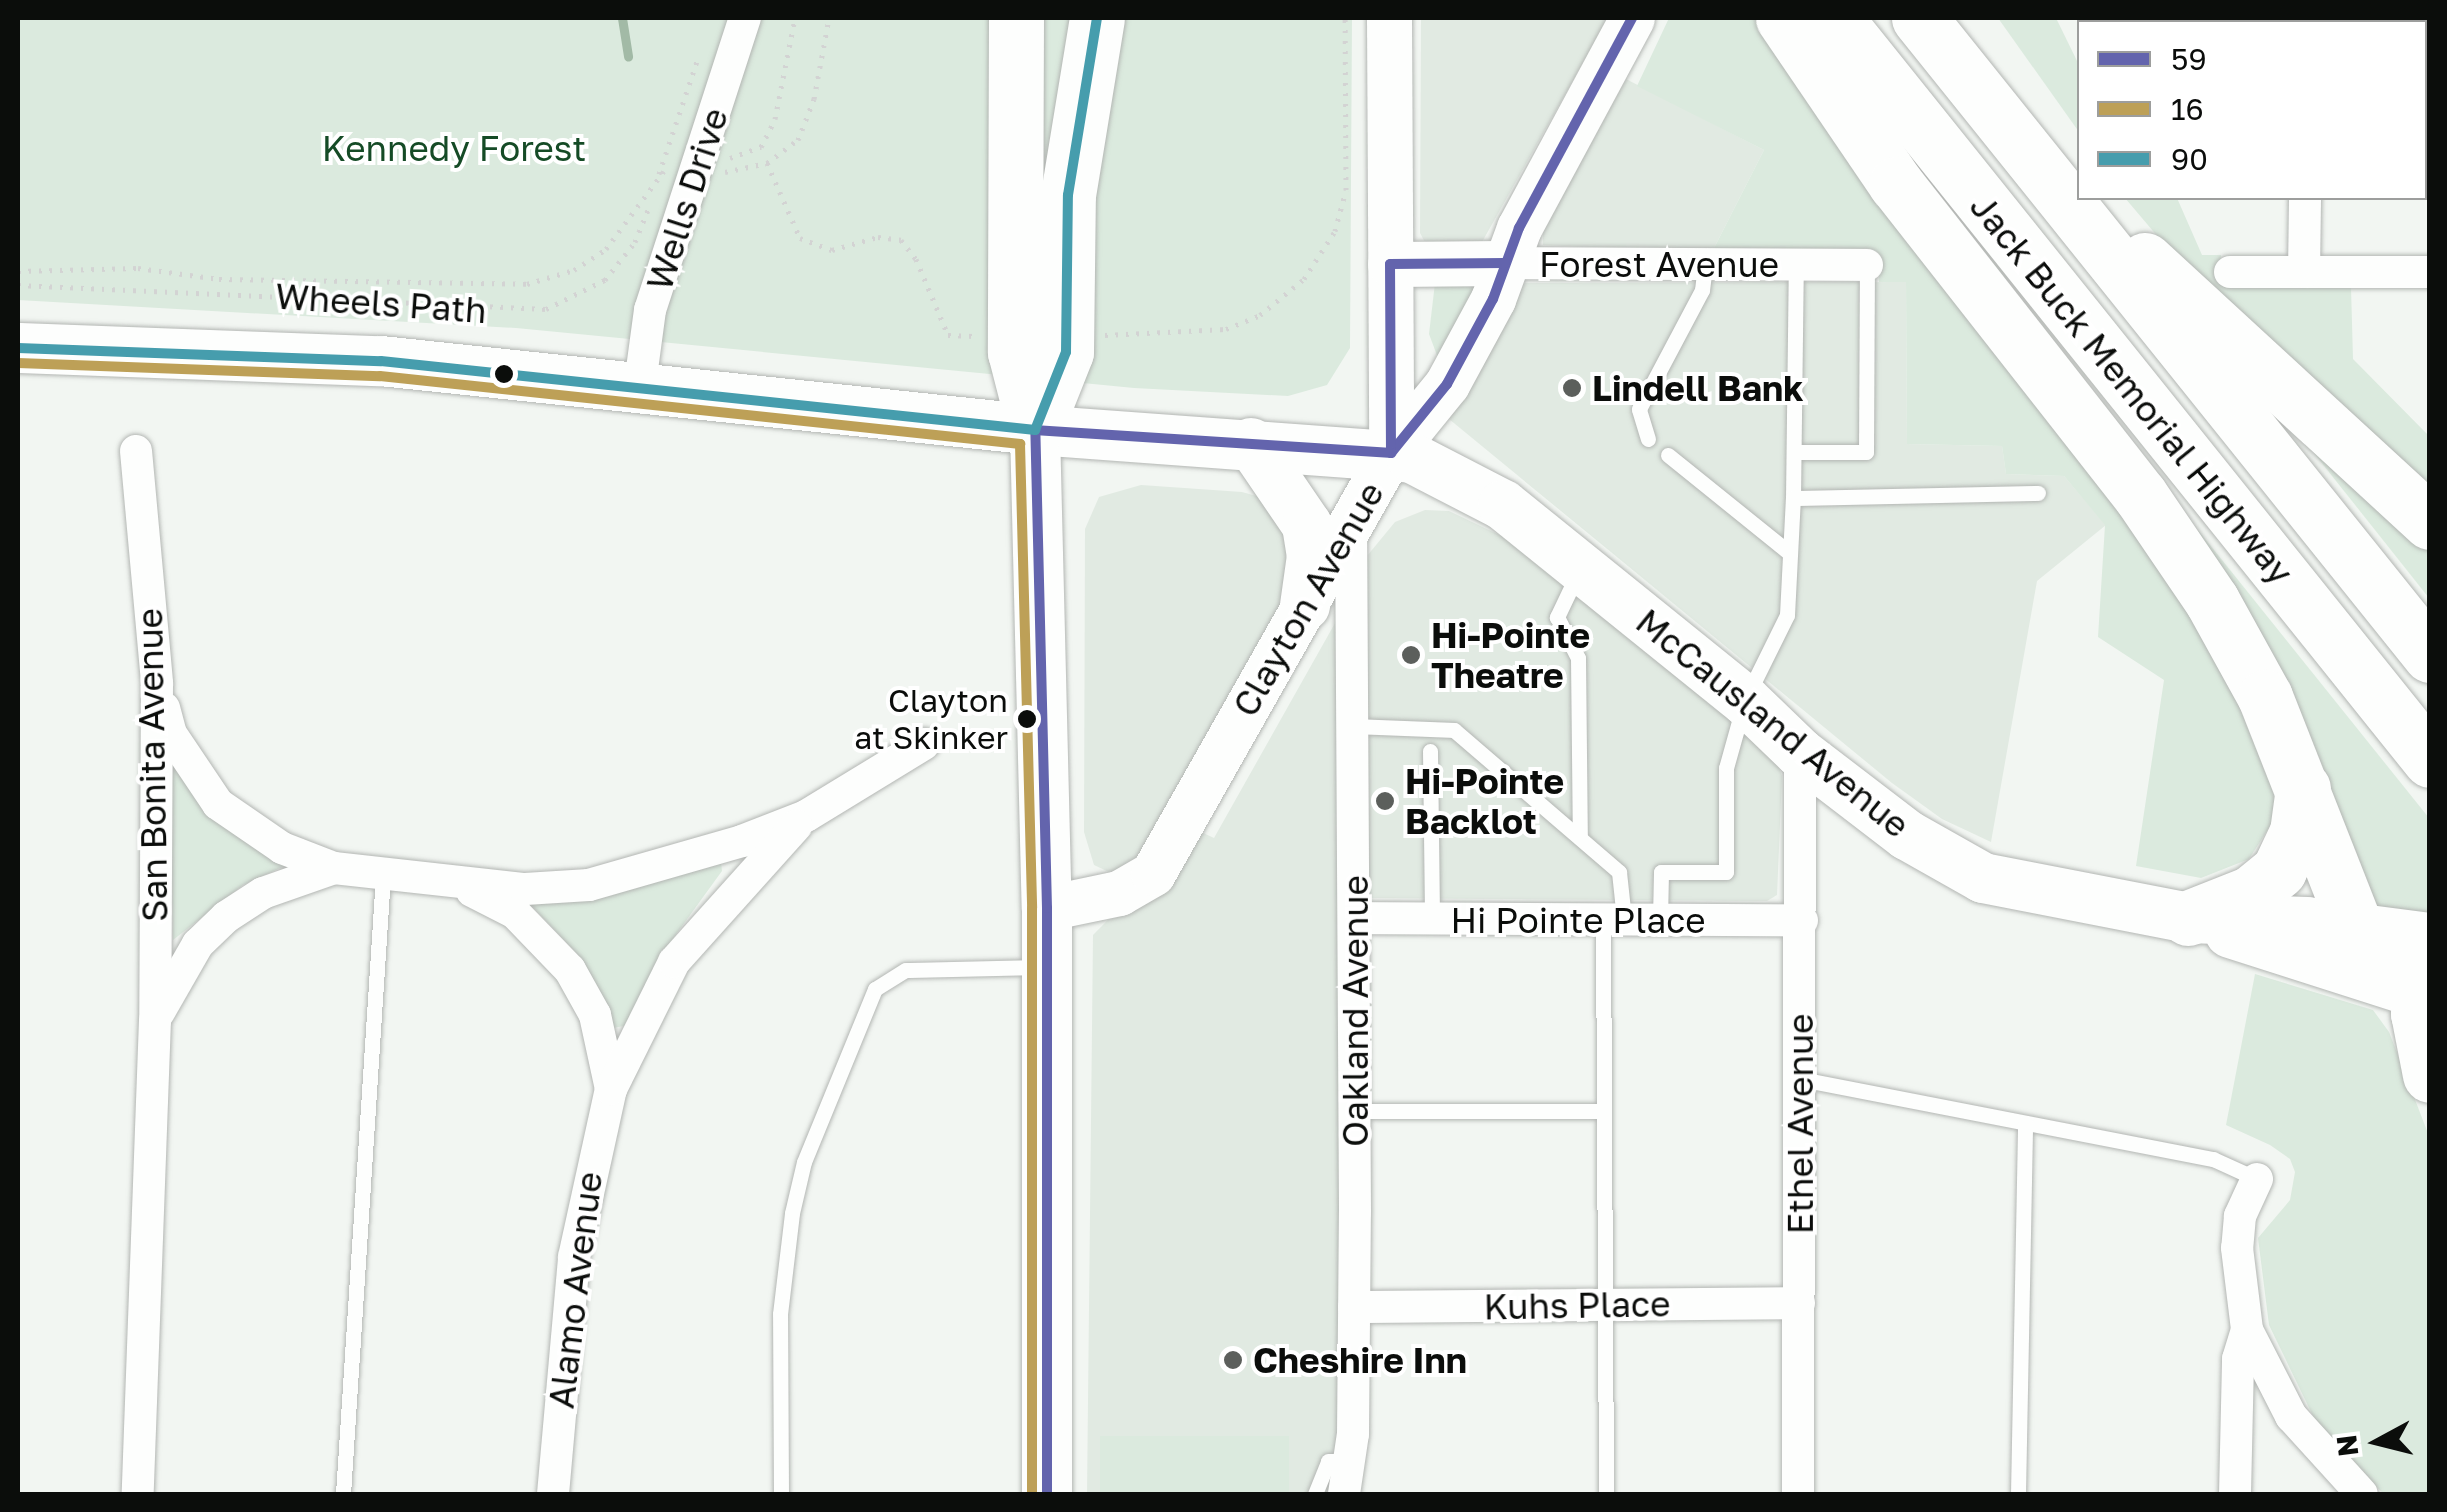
<!DOCTYPE html>
<style>
body{margin:0}
#map{position:relative;width:2447px;height:1512px;overflow:hidden;background:#f2f6f2;font-family:"Golos Text",sans-serif}
div>[style]{position:absolute}
[style*='--x']{left:calc(var(--x)*1px);top:calc(var(--y)*1px);width:calc(var(--w)*1px);rotate:calc(var(--a)*1deg)}
.built>*{inset:0;background:#e1eae2}
.green>*{inset:0;background:#dbeade;transform-origin:0 0}
.stream>*{height:9px;margin:-4.5px;padding:0 4.5px;transform-origin:4.5px;border-radius:4.5px;background:#a2baa6}
.path>*{height:5px;margin-top:-2.5px;transform-origin:0;background:repeating-linear-gradient(90deg,#d3d3d3 0 2.5px,transparent 0 10.5px)}
.roads{filter:drop-shadow(0 0 2px #b3b6b3) drop-shadow(0 0 2px #b3b6b3)}
.lane>*{height:15px;margin:-7.5px;padding:0 7.5px;transform-origin:7.5px;border-radius:7.5px;background:#fdfefd}
.street>*{height:32px;margin:-16px;padding:0 16px;transform-origin:16px;border-radius:16px;background:#fdfefd}
.secondary>*{height:45px;margin:-22.5px;padding:0 22.5px;transform-origin:22.5px;border-radius:22.5px;background:#fdfefd}
.primary>*{height:50px;margin:-25px;padding:0 25px;transform-origin:25px;border-radius:25px;background:#fdfefd}
.highway>*{height:55px;margin:-27.5px;padding:0 27.5px;transform-origin:27.5px;border-radius:27.5px;background:#fdfefd}
.bus-1>*{height:10px;margin:-5px;padding:0 5px;transform-origin:5px;border-radius:5px;background:#6364ad}
.bus-2>*{height:10px;margin:-5px;padding:0 5px;transform-origin:5px;border-radius:5px;background:#bda057}
.bus-3>*{height:10px;margin:-5px;padding:0 5px;transform-origin:5px;border-radius:5px;background:#469dad}
.dots>*{width:28px;height:28px;translate:-50% -50%;box-sizing:border-box;border:5px solid #fff;border-radius:50%}
span{translate:-50% -50%;white-space:nowrap;text-align:center;line-height:1.15;-webkit-text-stroke:8px #fff;paint-order:stroke}
.bus-label{font-size:32px;color:#0b0d0b}
.right{translate:-100% -50%;text-align:right}
.park-label{font-size:35px;color:#154b26}
.street-label{font-size:35px;color:#0b0d0b}
.poi-label{font-size:35px;color:#0b0d0b;font-weight:700}
.left{translate:0 -50%;text-align:left}
.frame{position:absolute;inset:0;border:20px solid #0b0d0b;pointer-events:none}
.legend{position:absolute;left:2077px;top:20px;width:350px;height:180px;box-sizing:border-box;background:#fff;border:2px solid #9d9e9d;margin:0;padding:12px 18px;list-style:none;font-size:30px;color:#0b0d0b}
.legend li{display:flex;align-items:center;gap:20px;height:50px}
.legend b{width:50px;border:2px solid #9d9e9d}
.north{position:absolute;left:2327px;top:1392px;width:100px;height:100px;-webkit-text-stroke:8px #fff;paint-order:stroke;rotate:263deg;font-size:28px;font-weight:700;line-height:40px;text-align:center;color:#0b0d0b}
.north::after{content:'';display:block;margin:auto;width:35px;height:45px;background:#0b0d0b;clip-path:polygon(50% 0,100% 100%,50% 72%,0 100%)}
</style>
<div id="map">
<div class="built">
<div style="clip-path:polygon(1421px 18px,1608px 18px,1482px 242px,1427px 246px,1420px 233px)"></div>
<div style="clip-path:polygon(1626px 79px,1764px 150px,1712px 252px,1543px 245px,1543px 232px)"></div>
<div style="clip-path:polygon(1906px 282px,1907px 444px,2002px 446px,2006px 474px,2064px 476px,2106px 525px,2037px 581px,1991px 842px,1942px 819px,1892px 783px,1449px 419px,1519px 283px)"></div>
<div style="clip-path:polygon(1141px 485px,1242px 492px,1275px 501px,1302px 567px,1139px 865px,1109px 872px,1094px 865px,1084px 832px,1085px 529px,1099px 497px)"></div>
<div style="clip-path:polygon(1425px 510px,1449px 511px,1512px 541px,1773px 751px,1782px 776px,1777px 895px,1767px 901px,1368px 898px,1367px 556px,1395px 522px)"></div>
<div style="clip-path:polygon(1339px 616px,1345px 1434px,1331px 1494px,1087px 1494px,1093px 935px,1197px 830px,1214px 838px)"></div>
</div>
<div class="green">
<div style="clip-path:polygon(18px 18px,1352px 18px,1350px 348px,1327px 385px,1288px 396px,1134px 388px,516px 328px,18px 300px)"></div>
<div style="clip-path:polygon(1669px 18px,1756px 18px,2101px 476px,2209px 638px,2277px 781px,2277px 815px,2249px 859px,2201px 878px,2136px 866px,2164px 680px,2098px 637px,2105px 525px,2064px 476px,2006px 474px,2002px 446px,1907px 444px,1906px 282px,1879px 282px,1878px 252px,1712px 252px,1764px 150px,1637px 86px)"></div>
<div style="clip-path:polygon(1998px 18px,2056px 18px,2079px 65px,2079px 132px)"></div>
<div style="clip-path:polygon(2125px 198px,2177px 198px,2202px 255px,2221px 255px,2223px 284px,2351px 287px,2353px 359px,2429px 436px,2429px 494px,2164px 244px)"></div>
<div style="clip-path:polygon(1481px 282px,1438px 358px,1429px 334px,1435px 283px)"></div>
<div style="clip-path:polygon(2286px 418px,2429px 544px,2429px 598px)"></div>
<div style="clip-path:polygon(2198px 530px,2429px 818px,2429px 915px,2368px 906px,2189px 536px)"></div>
<div style="clip-path:polygon(177px 766px,289px 864px,243px 885px,173px 940px,171px 768px)"></div>
<div style="clip-path:polygon(721px 862px,722px 871px,669px 944px,624px 1026px,612px 1028px,581px 958px,530px 904px)"></div>
<div style="clip-path:polygon(2255px 974px,2373px 1010px,2389px 1032px,2429px 1136px,2429px 1494px,2384px 1494px,2346px 1458px,2313px 1416px,2269px 1325px,2258px 1238px,2290px 1200px,2295px 1172px,2290px 1159px,2270px 1145px,2226px 1125px)"></div>
<div style="left:1100px;top:1436px;width:189px;height:58px"></div>
</div>
<div class="stream">
<div style="--x:622;--y:18;--w:39;--a:81"></div>
</div>
<div class="path">
<div style="--x:730;--y:158;--w:33;--a:-20"></div>
<div style="--x:761;--y:147;--w:31;--a:-63"></div>
<div style="--x:775;--y:119;--w:103;--a:-78.8"></div>
<div style="--x:767;--y:163;--w:82;--a:66.3"></div>
<div style="--x:800;--y:238;--w:34;--a:21"></div>
<div style="--x:832;--y:250;--w:48;--a:-15.8"></div>
<div style="--x:878;--y:237;--w:23;--a:7"></div>
<div style="--x:901;--y:240;--w:24;--a:52"></div>
<div style="--x:916;--y:259;--w:82;--a:67.2"></div>
<div style="--x:948;--y:335;--w:26;--a:2"></div>
<div style="--x:725;--y:172;--w:43;--a:-12.1"></div>
<div style="--x:767;--y:163;--w:39;--a:-37"></div>
<div style="--x:798;--y:140;--w:44;--a:-68.7"></div>
<div style="--x:814;--y:99;--w:82;--a:-79.5"></div>
<div style="--x:659;--y:174;--w:119;--a:-71.4"></div>
<div style="--x:18;--y:271;--w:120;--a:-1.4"></div>
<div style="--x:138;--y:268;--w:82;--a:7.7"></div>
<div style="--x:219;--y:279;--w:308;--a:0.9"></div>
<div style="--x:527;--y:284;--w:49;--a:-16.6"></div>
<div style="--x:574;--y:270;--w:38;--a:-33"></div>
<div style="--x:606;--y:249;--w:97;--a:-53.4"></div>
<div style="--x:18;--y:285;--w:529;--a:2.6"></div>
<div style="--x:546;--y:309;--w:66;--a:-26.2"></div>
<div style="--x:605;--y:280;--w:48;--a:-51.7"></div>
<div style="--x:635;--y:242;--w:38;--a:-68"></div>
<div style="--x:1105;--y:335;--w:121;--a:-2.8"></div>
<div style="--x:1226;--y:329;--w:37;--a:-22"></div>
<div style="--x:1260;--y:315;--w:57;--a:-39.3"></div>
<div style="--x:1304;--y:279;--w:57;--a:-57.1"></div>
<div style="--x:1335;--y:231;--w:42;--a:-75"></div>
<div style="--x:1346;--y:190;--w:172;--a:-90.3"></div>
</div>
<div class="roads">
<div class="lane">
<div style="--x:2424;--y:53;--w:6;--a:0"></div>
<div style="--x:1648;--y:439;--w:31;--a:-107"></div>
<div style="--x:1639;--y:409;--w:135;--a:-62.1"></div>
<div style="--x:1702;--y:290;--w:26;--a:-83"></div>
<div style="--x:1797;--y:452;--w:69;--a:0"></div>
<div style="--x:1866;--y:452;--w:187;--a:-89.7"></div>
<div style="--x:1668;--y:455;--w:154;--a:38.9"></div>
<div style="--x:1793;--y:498;--w:233;--a:-89.3"></div>
<div style="--x:1577;--y:575;--w:47;--a:115.5"></div>
<div style="--x:1557;--y:617;--w:46;--a:62.9"></div>
<div style="--x:1578;--y:658;--w:180;--a:89.4"></div>
<div style="--x:1354;--y:726;--w:100;--a:2.3"></div>
<div style="--x:1454;--y:730;--w:218;--a:40.7"></div>
<div style="--x:1619;--y:872;--w:47;--a:83.9"></div>
<div style="--x:1430;--y:751;--w:168;--a:89.3"></div>
<div style="--x:1603;--y:920;--w:574;--a:89.7"></div>
<div style="--x:1660;--y:920;--w:48;--a:-88.8"></div>
<div style="--x:1661;--y:872;--w:65;--a:0"></div>
<div style="--x:1726;--y:872;--w:104;--a:-90"></div>
<div style="--x:1726;--y:768;--w:71;--a:-74.4"></div>
<div style="--x:1745;--y:700;--w:95;--a:-63.7"></div>
<div style="--x:1787;--y:615;--w:117;--a:-87.1"></div>
<div style="--x:1793;--y:498;--w:245;--a:-1.2"></div>
<div style="--x:1801;--y:1079;--w:420;--a:11"></div>
<div style="--x:2213;--y:1159;--w:48;--a:24.4"></div>
<div style="--x:1355;--y:1111;--w:249;--a:0"></div>
<div style="--x:343;--y:1494;--w:620;--a:-86.3"></div>
<div style="--x:781;--y:1494;--w:180;--a:-90.3"></div>
<div style="--x:780;--y:1314;--w:102;--a:-83.2"></div>
<div style="--x:792;--y:1213;--w:52;--a:-76.8"></div>
<div style="--x:804;--y:1162;--w:187;--a:-67.7"></div>
<div style="--x:875;--y:989;--w:36;--a:-32"></div>
<div style="--x:906;--y:970;--w:137;--a:-1.3"></div>
<div style="--x:1315;--y:1494;--w:35;--a:-68"></div>
<div style="--x:1328;--y:1461;--w:21;--a:0"></div>
<div style="--x:2018;--y:1494;--w:371;--a:-88.9"></div>
</div>
<div class="street">
<div style="--x:2306;--y:22;--w:4;--a:-90"></div>
<div style="--x:1505;--y:263;--w:362;--a:0.3"></div>
<div style="--x:2230;--y:272;--w:200;--a:0"></div>
<div style="--x:2304;--y:272;--w:74;--a:-89.2"></div>
<div style="--x:640;--y:384;--w:75;--a:-82.3"></div>
<div style="--x:650;--y:310;--w:307;--a:-72"></div>
<div style="--x:136;--y:451;--w:234;--a:84.8"></div>
<div style="--x:157;--y:684;--w:336;--a:90.3"></div>
<div style="--x:155;--y:1020;--w:474;--a:92.1"></div>
<div style="--x:164;--y:708;--w:27;--a:75"></div>
<div style="--x:171;--y:734;--w:84;--a:56.1"></div>
<div style="--x:218;--y:804;--w:78;--a:34.5"></div>
<div style="--x:282;--y:848;--w:56;--a:21"></div>
<div style="--x:334;--y:868;--w:192;--a:6.3"></div>
<div style="--x:525;--y:889;--w:64;--a:-3.6"></div>
<div style="--x:589;--y:885;--w:159;--a:-16"></div>
<div style="--x:742;--y:841;--w:69;--a:-21.3"></div>
<div style="--x:806;--y:816;--w:138;--a:-31.4"></div>
<div style="--x:472;--y:891;--w:48;--a:27.1"></div>
<div style="--x:515;--y:913;--w:79;--a:46"></div>
<div style="--x:570;--y:970;--w:51;--a:60.9"></div>
<div style="--x:595;--y:1015;--w:76;--a:77.8"></div>
<div style="--x:1355;--y:918;--w:447;--a:0.3"></div>
<div style="--x:159;--y:1012;--w:78;--a:-60.2"></div>
<div style="--x:198;--y:944;--w:39;--a:-44"></div>
<div style="--x:226;--y:917;--w:44;--a:-33"></div>
<div style="--x:263;--y:893;--w:75;--a:-19.4"></div>
<div style="--x:2257;--y:1179;--w:41;--a:114.7"></div>
<div style="--x:2240;--y:1216;--w:32;--a:95"></div>
<div style="--x:2237;--y:1248;--w:83;--a:83"></div>
<div style="--x:2247;--y:1330;--w:97;--a:62.9"></div>
<div style="--x:2291;--y:1416;--w:105;--a:47.7"></div>
<div style="--x:1354;--y:1307;--w:445;--a:-0.5"></div>
<div style="--x:553;--y:1494;--w:238;--a:-84.9"></div>
<div style="--x:574;--y:1257;--w:172;--a:-77.6"></div>
<div style="--x:611;--y:1089;--w:142;--a:-63.6"></div>
<div style="--x:674;--y:962;--w:183;--a:-48.1"></div>
<div style="--x:1344;--y:1494;--w:61;--a:-81.5"></div>
<div style="--x:1353;--y:1434;--w:222;--a:-89.5"></div>
<div style="--x:1355;--y:1212;--w:686;--a:-90.33"></div>
<div style="--x:1798;--y:1494;--w:741;--a:-89.85"></div>
<div style="--x:2235;--y:1494;--w:135;--a:-88.7"></div>
<div style="--x:2238;--y:1359;--w:30;--a:-73"></div>
</div>
<div class="secondary">
<div style="--x:1389;--y:18;--w:435;--a:89.7"></div>
<div style="--x:1390;--y:264;--w:115;--a:-0.5"></div>
<div style="--x:1047;--y:908;--w:74;--a:-11.8"></div>
<div style="--x:1119;--y:893;--w:39;--a:-30"></div>
<div style="--x:1153;--y:873;--w:483;--a:-60.5"></div>
<div style="--x:1391;--y:453;--w:89;--a:-50.9"></div>
<div style="--x:1447;--y:384;--w:97;--a:-61.6"></div>
<div style="--x:1493;--y:299;--w:76;--a:-69.9"></div>
<div style="--x:1519;--y:228;--w:238;--a:-61.7"></div>
</div>
<div class="primary">
<div style="--x:18;--y:348;--w:363;--a:2.1"></div>
<div style="--x:381;--y:361;--w:658;--a:6.02"></div>
<div style="--x:1035;--y:430;--w:378;--a:4.2"></div>
<div style="--x:1412;--y:458;--w:102;--a:27.3"></div>
<div style="--x:1503;--y:505;--w:311;--a:38.9"></div>
<div style="--x:1745;--y:700;--w:76;--a:43.9"></div>
<div style="--x:1800;--y:753;--w:135;--a:37.5"></div>
<div style="--x:1907;--y:835;--w:87;--a:29.5"></div>
<div style="--x:1983;--y:878;--w:209;--a:11"></div>
<div style="--x:2188;--y:918;--w:119;--a:1.9"></div>
<div style="--x:2307;--y:922;--w:124;--a:7.4"></div>
<div style="--x:1035;--y:430;--w:478;--a:88.6"></div>
<div style="--x:1047;--y:908;--w:586;--a:90"></div>
<div style="--x:1251;--y:443;--w:99;--a:55.7"></div>
<div style="--x:1307;--y:525;--w:31;--a:81"></div>
<div style="--x:1312;--y:556;--w:50;--a:98"></div>
<div style="--x:2230;--y:933;--w:210;--a:17.7"></div>
</div>
<div class="highway">
<div style="--x:1016;--y:18;--w:334;--a:90.2"></div>
<div style="--x:1015;--y:352;--w:81;--a:75.6"></div>
<div style="--x:1783;--y:18;--w:201;--a:55.8"></div>
<div style="--x:1896;--y:184;--w:395;--a:51.9"></div>
<div style="--x:2140;--y:495;--w:128;--a:55.8"></div>
<div style="--x:2212;--y:601;--w:110;--a:61.1"></div>
<div style="--x:2265;--y:697;--w:246;--a:68.5"></div>
<div style="--x:2355;--y:926;--w:93;--a:47.2"></div>
<div style="--x:1835;--y:18;--w:951;--a:51.27"></div>
<div style="--x:1919;--y:18;--w:817;--a:51.26"></div>
<div style="--x:2145;--y:260;--w:387;--a:42.6"></div>
<div style="--x:1035;--y:430;--w:84;--a:-68.3"></div>
<div style="--x:1066;--y:352;--w:157;--a:-89.3"></div>
<div style="--x:1068;--y:195;--w:179;--a:-80.7"></div>
<div style="--x:2188;--y:918;--w:68;--a:-21.6"></div>
<div style="--x:2251;--y:893;--w:36;--a:-39"></div>
<div style="--x:2279;--y:870;--w:42;--a:-64.7"></div>
<div style="--x:2297;--y:832;--w:44;--a:-82.2"></div>
<div style="--x:2430;--y:967;--w:48;--a:104.6"></div>
<div style="--x:2418;--y:1013;--w:63;--a:79"></div>
</div>
</div>
<div class="bus-1">
<div style="--x:1391;--y:453;--w:89;--a:-50.9"></div>
<div style="--x:1447;--y:384;--w:97;--a:-61.6"></div>
<div style="--x:1493;--y:299;--w:76;--a:-69.9"></div>
<div style="--x:1519;--y:228;--w:238;--a:-61.7"></div>
<div style="--x:1391;--y:453;--w:189;--a:-90.3"></div>
<div style="--x:1390;--y:264;--w:115;--a:-0.5"></div>
<div style="--x:1047;--y:1494;--w:586;--a:-90"></div>
<div style="--x:1047;--y:908;--w:478;--a:-91.4"></div>
<div style="--x:1035;--y:430;--w:357;--a:3.7"></div>
</div>
<div class="bus-2">
<div style="--x:18;--y:363;--w:362;--a:2.1"></div>
<div style="--x:380;--y:376;--w:644;--a:6.06"></div>
<div style="--x:1020;--y:444;--w:464;--a:88.5"></div>
<div style="--x:1032;--y:908;--w:586;--a:90"></div>
</div>
<div class="bus-3">
<div style="--x:18;--y:348;--w:363;--a:2.1"></div>
<div style="--x:381;--y:361;--w:658;--a:6.02"></div>
<div style="--x:1035;--y:430;--w:84;--a:-68.3"></div>
<div style="--x:1066;--y:352;--w:157;--a:-89.3"></div>
<div style="--x:1068;--y:195;--w:179;--a:-80.7"></div>
</div>
<div class="dots">
<div style="left:504px;top:374px;background:#0b0d0b"></div>
<div style="left:1572px;top:388px;background:#5c5f5c"></div>
<div style="left:1411px;top:655px;background:#5c5f5c"></div>
<div style="left:1027px;top:719px;background:#0b0d0b"></div>
<div style="left:1385px;top:801px;background:#5c5f5c"></div>
<div style="left:1233px;top:1360px;background:#5c5f5c"></div>
</div>
<div class="bus-label">
<span class="right" style="left:1008px;top:719px">Clayton<br>at Skinker</span>
</div>
<div class="park-label">
<span style="left:454px;top:148px">Kennedy Forest</span>
</div>
<div class="street-label">
<span style="left:687px;top:199px;rotate:-72deg">Wells Drive</span>
<span style="left:1659px;top:264px">Forest Avenue</span>
<span style="left:381px;top:303px;rotate:4deg">Wheels Path</span>
<span style="left:2132px;top:389px;rotate:51deg">Jack Buck Memorial Highway</span>
<span style="left:1308px;top:599px;rotate:-60deg">Clayton Avenue</span>
<span style="left:1773px;top:723px;rotate:39deg">McCausland Avenue</span>
<span style="left:152px;top:765px;rotate:-91deg">San Bonita Avenue</span>
<span style="left:1578px;top:920px">Hi Pointe Place</span>
<span style="left:1355px;top:1011px;rotate:-90deg">Oakland Avenue</span>
<span style="left:1800px;top:1124px;rotate:-90deg">Ethel Avenue</span>
<span style="left:575px;top:1290px;rotate:-83deg">Alamo Avenue</span>
<span style="left:1577px;top:1305px;rotate:-1deg">Kuhs Place</span>
</div>
<div class="poi-label">
<span class="left" style="left:1592px;top:388px">Lindell Bank</span>
<span class="left" style="left:1431px;top:655px">Hi-Pointe<br>Theatre</span>
<span class="left" style="left:1405px;top:801px">Hi-Pointe<br>Backlot</span>
<span class="left" style="left:1253px;top:1360px">Cheshire Inn</span>
</div>
<div class="frame"></div>
<ul class="legend">
<li><b style="height:12px;background:#6364ad"></b>59</li>
<li><b style="height:12px;background:#bda057"></b>16</li>
<li><b style="height:12px;background:#469dad"></b>90</li>
</ul>
<div class="north">N</div>
</div>
